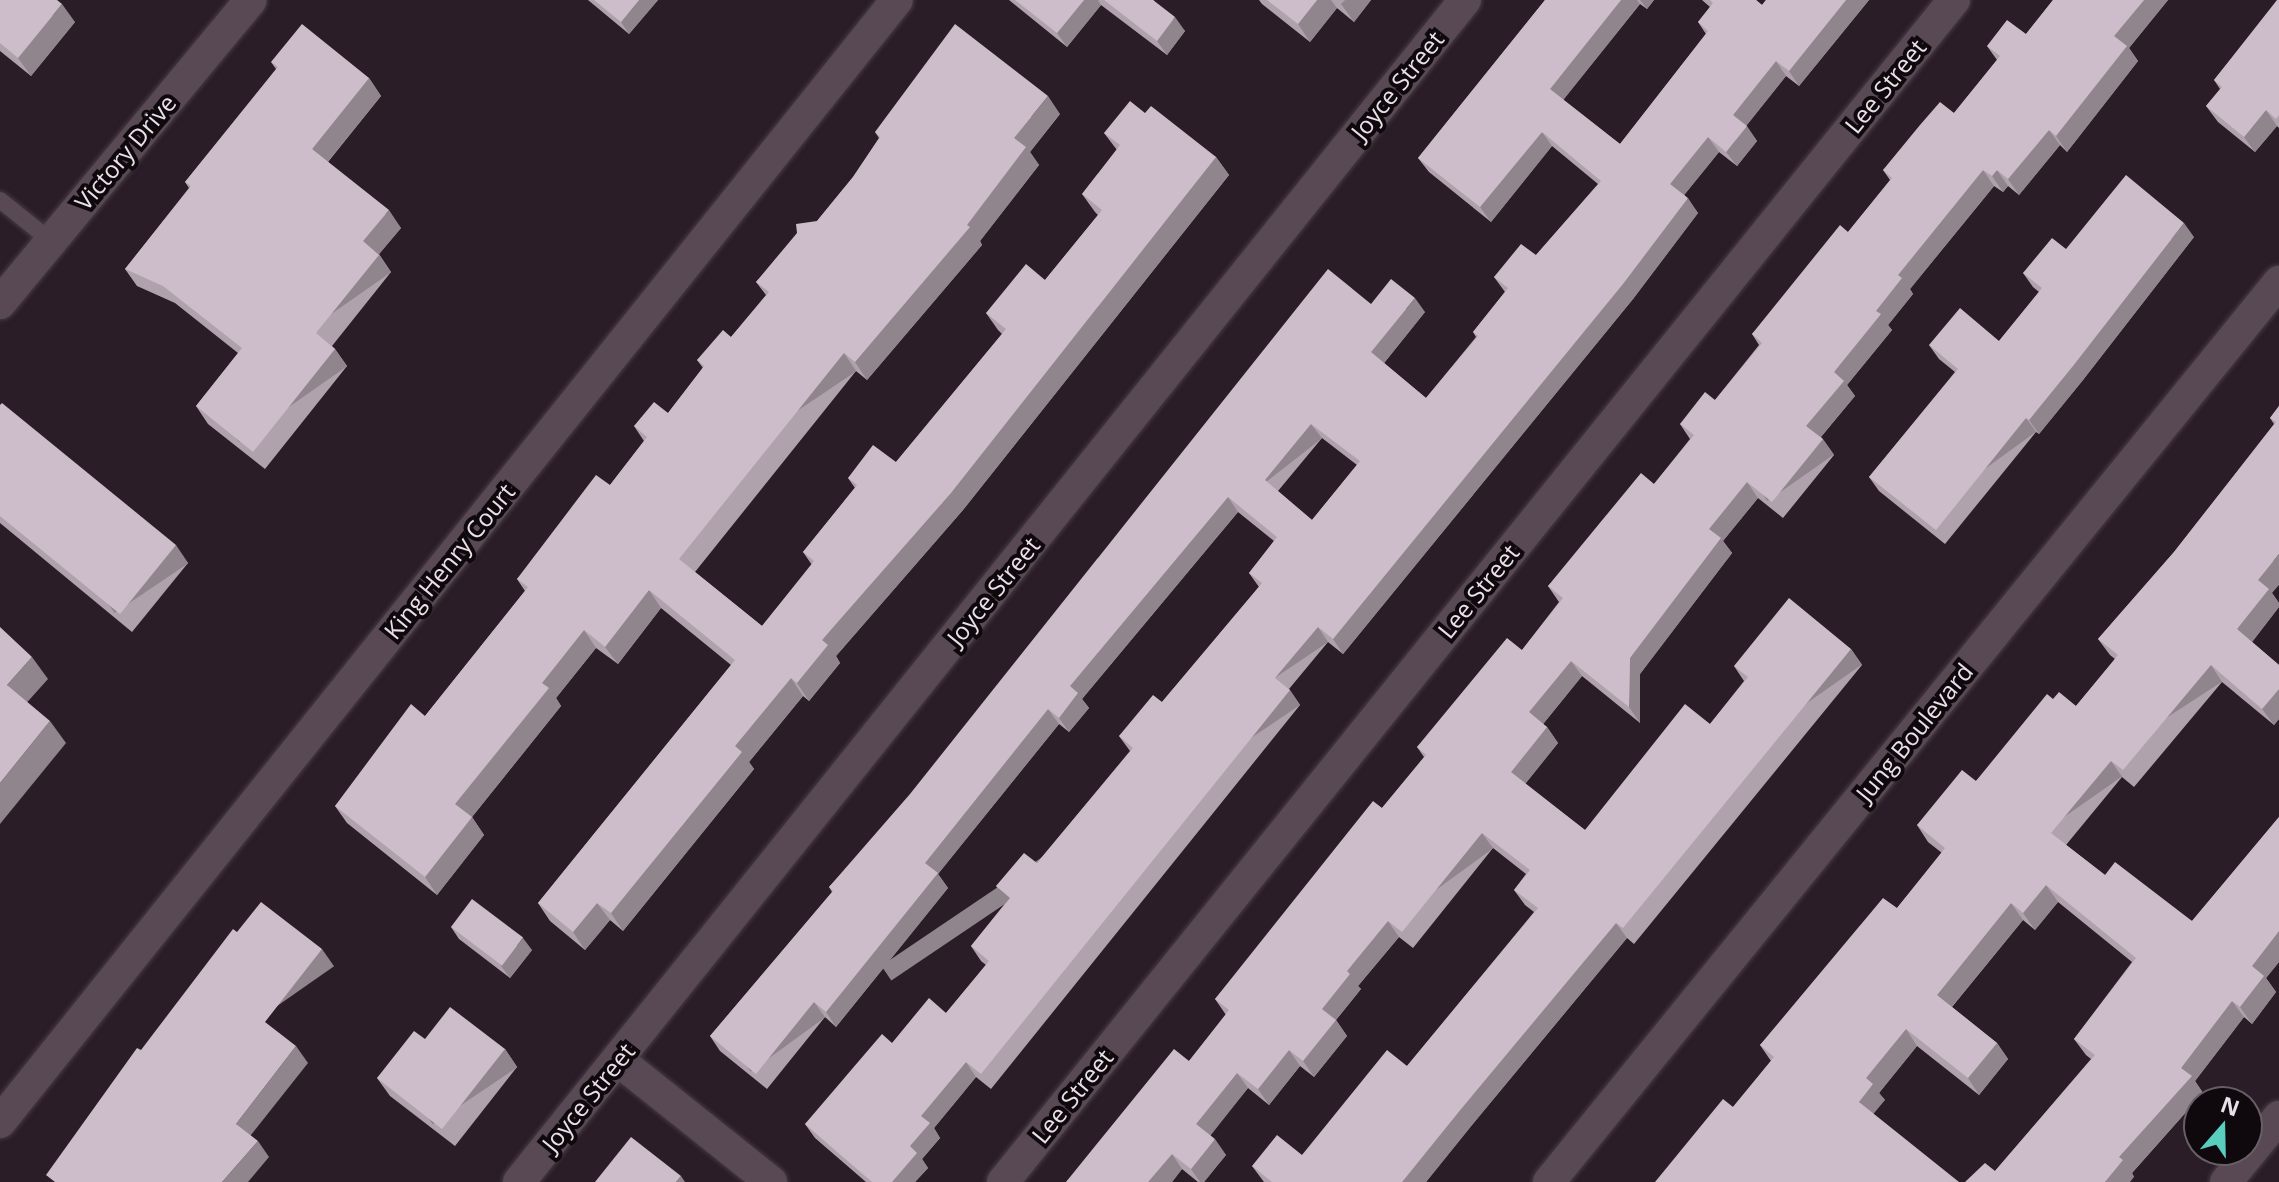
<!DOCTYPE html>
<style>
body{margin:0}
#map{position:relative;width:2279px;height:1182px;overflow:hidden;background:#2a1d27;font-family:"Open Sans",sans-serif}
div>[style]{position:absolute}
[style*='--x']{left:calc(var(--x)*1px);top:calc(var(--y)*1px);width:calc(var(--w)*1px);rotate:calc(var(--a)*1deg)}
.roads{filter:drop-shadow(0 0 2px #463b44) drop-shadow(0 0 2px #463b44)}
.lane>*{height:16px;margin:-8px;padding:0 8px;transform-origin:8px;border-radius:8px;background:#584955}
.street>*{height:32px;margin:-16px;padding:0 16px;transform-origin:16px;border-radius:16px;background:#584955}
.wall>*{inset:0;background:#b0a2ad}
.shaded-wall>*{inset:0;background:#90848d;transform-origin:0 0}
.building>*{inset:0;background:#cdbcc9;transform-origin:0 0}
span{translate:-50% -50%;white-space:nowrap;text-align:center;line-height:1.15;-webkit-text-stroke:8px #0f090d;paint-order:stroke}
.street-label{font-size:24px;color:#eae1e8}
.north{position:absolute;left:2183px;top:1086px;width:80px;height:80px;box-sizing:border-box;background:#0f090d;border:2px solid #675f65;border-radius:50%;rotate:20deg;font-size:22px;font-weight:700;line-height:32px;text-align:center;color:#eae1e8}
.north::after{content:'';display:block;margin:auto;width:28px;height:36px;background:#59cebf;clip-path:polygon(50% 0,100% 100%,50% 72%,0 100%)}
</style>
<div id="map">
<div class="roads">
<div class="lane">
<div style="--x:0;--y:200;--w:65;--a:38.8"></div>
</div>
<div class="street">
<div style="--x:0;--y:303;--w:393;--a:-50.4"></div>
<div style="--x:618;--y:1060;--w:196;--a:38.6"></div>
<div style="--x:0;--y:1122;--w:1436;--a:-51.36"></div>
<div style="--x:519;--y:1182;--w:1514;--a:-51.33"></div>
<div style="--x:1003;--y:1182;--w:1517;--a:-51.18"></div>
<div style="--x:1549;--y:1182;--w:1159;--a:-50.95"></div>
<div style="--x:2226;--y:1182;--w:84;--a:-50.8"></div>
</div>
</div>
<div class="wall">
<div style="clip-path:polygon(0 0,75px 22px,31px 76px,0 51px)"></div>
<div style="clip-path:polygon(588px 0,658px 0,629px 34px)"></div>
<div style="clip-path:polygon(1009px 0,1153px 0,1185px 31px,1167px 55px,1101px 5px,1067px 47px)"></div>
<div style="clip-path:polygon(1259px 0,1371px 0,1354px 22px,1337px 8px,1310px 42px,1262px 4px)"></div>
<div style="clip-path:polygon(evenodd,1545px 0,1654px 0,1647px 9px,1640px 4px,1563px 100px,1620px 144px,1706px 34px,1698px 22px,1710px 7px,1702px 0,1756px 0,1762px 5px,1766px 0,1869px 0,1799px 86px,1786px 76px,1746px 126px,1757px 141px,1737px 166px,1719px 152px,1684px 195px,1698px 213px,1633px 299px,1343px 654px,1328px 642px,1289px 689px,1300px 705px,991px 1089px,976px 1077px,934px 1128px,940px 1138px,922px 1159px,928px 1168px,915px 1182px,866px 1182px,815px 1138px,805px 1124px,892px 1043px,946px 1013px,986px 965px,981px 961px,971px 946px,1007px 901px,996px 886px,1037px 863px,1130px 751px,1119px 736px,1162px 702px,1259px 587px,1249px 573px,1274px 541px,1238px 512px,1082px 699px,1089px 708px,1069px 732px,1059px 724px,938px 874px,948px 888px,836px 1027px,825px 1017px,767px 1089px,720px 1051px,710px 1036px,832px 892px,829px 887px,1371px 304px,1425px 312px,1384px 363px,1426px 398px,1476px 337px,1473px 332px,1505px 292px,1494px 277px,1536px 255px,1598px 184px,1552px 146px,1491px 222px,1429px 172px,1418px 158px,1545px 0,1322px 438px,1357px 465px,1312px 520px,1278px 491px,1322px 438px)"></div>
<div style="clip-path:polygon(2053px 0,2168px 0,2129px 48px,2138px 61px,2067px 152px,2060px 145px,2019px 195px,2008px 186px,2003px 192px,1994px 186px,1910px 289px,1913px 294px,1888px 325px,1892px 330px,1847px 385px,1855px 396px,1821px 437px,1834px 455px,1783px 518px,1758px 498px,1723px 541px,1732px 553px,1640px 674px,1640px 723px,1582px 676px,1543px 724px,1547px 727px,1558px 743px,1525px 784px,1585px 830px,1710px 724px,1744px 681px,1734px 666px,1851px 649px,1862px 665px,1634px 944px,1627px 938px,1472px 1125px,1426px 1182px,1264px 1182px,1252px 1166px,1302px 1155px,1407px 1066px,1534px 912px,1525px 905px,1514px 890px,1526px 874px,1493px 848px,1413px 948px,1399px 937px,1358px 986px,1361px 989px,1336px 1020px,1347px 1036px,1314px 1077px,1300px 1066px,1269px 1105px,1248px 1088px,1210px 1135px,1226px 1155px,1204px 1182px,1198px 1182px,1182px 1169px,1172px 1182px,1066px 1182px,1189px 1061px,1226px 1015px,1215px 999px,1382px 808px,1424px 757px,1417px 747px,1522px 650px,1559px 602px,1548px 586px,1654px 484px,1690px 439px,1680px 424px,1715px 400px,1759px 345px,1752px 334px,1848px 232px,1890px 180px,1883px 170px,1954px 113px,1997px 60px,1987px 46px,2026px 34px)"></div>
<div style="clip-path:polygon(2279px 0,2279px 128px,2277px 126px,2255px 152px,2218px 122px,2206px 106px,2220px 89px,2214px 80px)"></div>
<div style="clip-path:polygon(271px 62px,369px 78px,381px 96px,328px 162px,401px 228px,379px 254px,391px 272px,332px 346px,335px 349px,347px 366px,265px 469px,208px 424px,196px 406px,238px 353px,175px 303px,137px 286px,125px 269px,189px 188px,185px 182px,276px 69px)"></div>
<div style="clip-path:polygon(1145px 113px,1216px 157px,1229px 175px,963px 510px,836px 656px,840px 663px,809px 701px,803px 696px,749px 762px,754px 769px,623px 931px,610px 920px,585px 950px,550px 921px,538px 903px,731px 665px,661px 608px,618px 664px,596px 648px,556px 698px,561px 706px,472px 817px,484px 835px,437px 895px,347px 823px,335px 806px,425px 716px,525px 591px,517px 579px,610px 485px,644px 441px,634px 426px,668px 413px,703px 368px,697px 360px,731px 337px,766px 295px,756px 282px,817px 221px,853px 177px,879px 138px,875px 132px,1060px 114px,1030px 152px,1039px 165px,980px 241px,982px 245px,867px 380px,856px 371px,695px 572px,762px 626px,812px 565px,803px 552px,855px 488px,848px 478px,896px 462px,1002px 334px,998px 330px,986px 313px,1045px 280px,1098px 215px,1095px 212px,1082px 194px,1117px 150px,1104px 133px)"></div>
<div style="clip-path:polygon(2194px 237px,2083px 380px,2039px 434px,2036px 432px,1945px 544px,1879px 491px,1869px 477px,1955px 372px,1939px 359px,1929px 345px,1999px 341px,2039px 292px,2033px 287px,2023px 273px,2066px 249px)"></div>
<div style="clip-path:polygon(0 405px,188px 563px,132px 632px,0 523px)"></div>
<div style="clip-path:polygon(2279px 406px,2272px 593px,2279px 603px,2279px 607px,2252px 642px,2279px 665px,2279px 719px,2274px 725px,2222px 682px,2134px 787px,2122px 777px,2066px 845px,2105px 875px,2192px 921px,2279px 817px,2279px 962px,2266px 978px,2276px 992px,2252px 1024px,2244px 1017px,2195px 1081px,2203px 1093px,2132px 1173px,2134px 1177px,1995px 1171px,2091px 1059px,2086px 1055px,2074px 1039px,2132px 962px,2058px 902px,2035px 930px,2023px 920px,1952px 1007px,1997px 1043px,2008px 1059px,1979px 1095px,1917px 1046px,1879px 1093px,1885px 1100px,1733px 1107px,1771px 1061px,1760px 1045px,1897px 908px,1942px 853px,1928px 842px,1917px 825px,1976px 781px,2053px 699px,2076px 706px,2115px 659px,2110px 655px,2098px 639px,2174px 552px,2274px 424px,2270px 418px)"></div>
<div style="clip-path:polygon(451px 927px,532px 950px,510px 978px,459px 939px)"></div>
<div style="clip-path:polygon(425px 1039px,505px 1049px,517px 1067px,455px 1146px,390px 1096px,377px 1078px)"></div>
</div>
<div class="shaded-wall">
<div style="clip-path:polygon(639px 0,658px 0,629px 34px,621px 22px)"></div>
<div style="clip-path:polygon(1084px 0,1098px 0,1101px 5px,1067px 47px,1057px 33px)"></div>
<div style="clip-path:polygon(1317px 0,1331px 0,1337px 8px,1310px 42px,1298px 24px)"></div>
<div style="clip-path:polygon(1345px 0,1371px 0,1354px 22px,1341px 4px)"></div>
<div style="clip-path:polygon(1621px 0,1637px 0,1640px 4px,1560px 104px,1550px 89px)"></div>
<div style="clip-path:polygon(1640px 0,1654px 0,1647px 9px)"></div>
<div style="clip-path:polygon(1846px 0,1869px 0,1799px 86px,1789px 71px)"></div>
<div style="clip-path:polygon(2144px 0,2168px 0,2129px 48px,2138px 61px,2067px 152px,2056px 136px,2114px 36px)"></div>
<div style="clip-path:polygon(62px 4px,75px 22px,31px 76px,18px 58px)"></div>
<div style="clip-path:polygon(1175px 17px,1185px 31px,1167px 55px,1157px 41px)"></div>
<div style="clip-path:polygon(1776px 61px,1786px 76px,1743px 130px,1733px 115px)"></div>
<div style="clip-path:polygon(369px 78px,381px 96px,324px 166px,312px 149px)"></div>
<div style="clip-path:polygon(1048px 96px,1060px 114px,1030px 152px,1039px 165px,980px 241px,982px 245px,867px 380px,855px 362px,967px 225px,1014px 138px)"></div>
<div style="clip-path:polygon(2266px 110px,2277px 126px,2255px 152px,2244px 137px)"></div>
<div style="clip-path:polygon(1747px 126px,1757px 141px,1737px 166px,1726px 152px)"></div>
<div style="clip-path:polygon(2049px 130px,2060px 145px,2019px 195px,2008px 179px)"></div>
<div style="clip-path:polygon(1542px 132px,1552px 146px,1491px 222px,1480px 207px)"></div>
<div style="clip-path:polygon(1708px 137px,1719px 152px,1681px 199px,1670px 184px)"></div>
<div style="clip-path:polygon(1216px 157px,1229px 175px,963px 510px,836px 656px,840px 663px,809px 701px,797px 683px,822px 640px)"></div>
<div style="clip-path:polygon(1983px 170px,1994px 186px,1910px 289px,1913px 294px,1888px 325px,1892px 330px,1847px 385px,1855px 396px,1817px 441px,1806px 426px,1834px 372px,1898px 275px)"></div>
<div style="clip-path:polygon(1997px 170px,2008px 186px,2003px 192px,1992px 176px)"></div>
<div style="clip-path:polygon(1688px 198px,1698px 213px,1633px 299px,1343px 654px,1333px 639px)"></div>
<div style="clip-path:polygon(389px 210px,401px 228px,375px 259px,363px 241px)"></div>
<div style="clip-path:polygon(2184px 223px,2194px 237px,2083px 380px,2039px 434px,2029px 420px)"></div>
<div style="left:379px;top:255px;width:21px;height:100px;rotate:55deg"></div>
<div style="clip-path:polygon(1415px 298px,1425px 312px,1381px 367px,1371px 352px)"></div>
<div style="left:335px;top:349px;width:21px;height:132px;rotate:55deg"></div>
<div style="left:844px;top:353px;width:22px;height:264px;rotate:56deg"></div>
<div style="left:2026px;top:418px;width:17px;height:144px;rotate:54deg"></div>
<div style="left:1311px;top:424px;width:18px;height:72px;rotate:52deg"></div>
<div style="left:1823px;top:439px;width:19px;height:81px;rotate:55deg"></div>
<div style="clip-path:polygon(1747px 482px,1758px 498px,1723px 541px,1732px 553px,1640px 674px,1640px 723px,1629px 707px,1630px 658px,1709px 529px)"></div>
<div style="clip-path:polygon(1228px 497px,1238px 512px,1082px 699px,1089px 708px,1069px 732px,1059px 718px,1070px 686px)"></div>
<div style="left:176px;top:545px;width:22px;height:89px;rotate:56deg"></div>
<div style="clip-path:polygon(2279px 554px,2279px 585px,2272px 593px,2279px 603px,2279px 607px,2249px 646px,2237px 629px,2258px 580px)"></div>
<div style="clip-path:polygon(649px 590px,661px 608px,618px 664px,605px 647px)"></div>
<div style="left:1318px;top:627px;width:18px;height:67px;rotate:56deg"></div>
<div style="clip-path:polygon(584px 630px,596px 648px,556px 698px,561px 706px,468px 822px,455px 804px,542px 683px)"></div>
<div style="left:1851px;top:649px;width:19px;height:360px;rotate:55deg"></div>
<div style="clip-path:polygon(32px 657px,48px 679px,22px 708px,7px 685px)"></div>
<div style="clip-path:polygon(1571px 661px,1582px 676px,1540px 728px,1529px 712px)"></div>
<div style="left:2211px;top:665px;width:20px;height:137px;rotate:57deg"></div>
<div style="clip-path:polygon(791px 678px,803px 696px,749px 762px,754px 769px,623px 931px,611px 913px,735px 746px)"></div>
<div style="clip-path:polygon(2279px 689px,2279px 719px,2274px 725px,2262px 709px)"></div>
<div style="left:1290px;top:690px;width:18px;height:493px;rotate:56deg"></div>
<div style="clip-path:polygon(1048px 709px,1059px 724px,938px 874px,948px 888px,836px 1027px,826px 1012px,925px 863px)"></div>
<div style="clip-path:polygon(50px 721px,66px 743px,0 824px,0 783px)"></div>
<div style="clip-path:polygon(1547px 727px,1558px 743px,1522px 788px,1511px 772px)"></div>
<div style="left:2111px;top:761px;width:19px;height:94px;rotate:55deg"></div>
<div style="clip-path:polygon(472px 817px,484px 835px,437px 895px,425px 877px)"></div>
<div style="left:1482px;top:833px;width:19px;height:127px;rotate:54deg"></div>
<div style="clip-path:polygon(2046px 885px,2058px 902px,2035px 930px,2023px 913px)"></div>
<div style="clip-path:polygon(597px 903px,610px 920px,585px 950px,573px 932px)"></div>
<div style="clip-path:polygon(2011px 903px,2023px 920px,1948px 1011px,1937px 995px)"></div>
<div style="clip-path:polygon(1388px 921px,1399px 937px,1358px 986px,1361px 989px,1336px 1020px,1347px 1036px,1314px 1077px,1303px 1061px,1322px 1009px,1347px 971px)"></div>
<div style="clip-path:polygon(1616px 923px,1627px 938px,1472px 1125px,1426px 1182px,1402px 1182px,1461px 1109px)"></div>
<div style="clip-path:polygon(2279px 931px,2279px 962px,2266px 978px,2276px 992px,2252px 1024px,2240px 1007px,2252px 966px)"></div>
<div style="clip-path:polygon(523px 938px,532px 950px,510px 978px,501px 966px)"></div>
<div style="left:322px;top:949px;width:21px;height:93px;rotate:55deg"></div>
<div style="clip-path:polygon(2232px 1001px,2244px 1017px,2195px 1081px,2203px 1093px,2132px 1173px,2134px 1177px,2130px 1182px,2105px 1182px,2119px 1157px,2181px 1068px)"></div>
<div style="left:814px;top:1002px;width:19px;height:92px;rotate:54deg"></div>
<div style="clip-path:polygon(1906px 1029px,1917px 1046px,1879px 1093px,1885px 1100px,1870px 1118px,1859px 1102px,1866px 1078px)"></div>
<div style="clip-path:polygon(1997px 1043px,2008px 1059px,1979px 1095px,1968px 1078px)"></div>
<div style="clip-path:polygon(296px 1046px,308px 1063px,247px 1140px,236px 1124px)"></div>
<div style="left:505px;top:1049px;width:22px;height:102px;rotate:56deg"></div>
<div style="clip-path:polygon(1289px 1050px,1300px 1066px,1269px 1105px,1258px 1089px)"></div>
<div style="clip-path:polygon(966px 1062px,976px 1077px,934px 1128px,940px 1138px,922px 1159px,928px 1168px,915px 1182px,892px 1182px,910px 1146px,921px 1116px)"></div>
<div style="clip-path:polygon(1237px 1073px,1248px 1088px,1207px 1140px,1196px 1124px)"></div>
<div style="clip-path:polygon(1215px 1139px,1226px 1155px,1204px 1182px,1200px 1182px,1191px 1169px)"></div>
<div style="clip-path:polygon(258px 1141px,269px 1157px,248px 1182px,222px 1182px)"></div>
<div style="clip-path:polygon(1172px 1154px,1182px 1169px,1172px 1182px,1148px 1182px)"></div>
<div style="clip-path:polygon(681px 1176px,685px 1182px,676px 1182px)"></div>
</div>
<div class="building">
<div style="clip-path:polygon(0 0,57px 0,62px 4px,18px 58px,0 43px)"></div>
<div style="clip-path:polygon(594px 0,639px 0,621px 22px)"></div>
<div style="clip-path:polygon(1015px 0,1084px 0,1057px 33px)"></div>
<div style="clip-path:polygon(1104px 0,1153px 0,1175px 17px,1157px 41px)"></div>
<div style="clip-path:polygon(1267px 0,1317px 0,1298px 24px)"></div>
<div style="clip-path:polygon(evenodd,1545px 0,1621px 0,1550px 89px,1620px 144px,1708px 31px,1698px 22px,1713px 3px,1710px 0,1756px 0,1762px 5px,1766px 0,1846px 0,1789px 71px,1776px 61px,1733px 115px,1747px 126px,1726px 152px,1708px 137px,1670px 184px,1688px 198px,1623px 284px,1333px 639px,1318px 627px,1275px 678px,1290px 690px,981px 1074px,966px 1062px,921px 1116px,930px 1123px,910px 1146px,917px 1153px,892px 1182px,872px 1182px,805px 1124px,882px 1034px,892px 1043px,929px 998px,946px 1013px,989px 961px,971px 946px,1010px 898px,996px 886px,1024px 853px,1037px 863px,1133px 748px,1119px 736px,1153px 695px,1162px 702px,1262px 583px,1249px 573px,1277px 537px,1228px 497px,1070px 686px,1078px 693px,1059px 718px,1048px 709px,925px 863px,938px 873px,826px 1012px,814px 1002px,756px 1074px,710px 1036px,833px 891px,829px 887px,910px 794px,1328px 269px,1371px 304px,1391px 279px,1415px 298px,1371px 352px,1426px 398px,1478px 336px,1473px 332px,1508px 288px,1494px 277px,1521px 244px,1536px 255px,1601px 181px,1542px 132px,1480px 207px,1418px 158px,1545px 0,1311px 424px,1360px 461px,1312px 520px,1265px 480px,1311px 424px)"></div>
<div style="clip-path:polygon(2053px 0,2144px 0,2114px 36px,2127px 46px,2056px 136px,2049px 130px,2008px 179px,1997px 170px,1992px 176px,1983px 170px,1898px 275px,1902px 278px,1876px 311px,1881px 314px,1834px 372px,1844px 381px,1806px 426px,1823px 439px,1772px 502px,1747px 482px,1709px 529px,1721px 538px,1630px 658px,1629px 707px,1571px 661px,1529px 712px,1547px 727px,1511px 772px,1585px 830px,1685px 704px,1710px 724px,1748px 677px,1734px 666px,1789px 598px,1851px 649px,1623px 928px,1616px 923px,1461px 1109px,1402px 1182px,1272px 1182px,1252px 1166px,1277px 1135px,1302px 1155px,1387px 1050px,1407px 1066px,1538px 908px,1514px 890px,1530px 870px,1482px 833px,1402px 932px,1388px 921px,1347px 971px,1350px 974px,1322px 1009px,1336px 1020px,1303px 1061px,1289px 1050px,1258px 1089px,1237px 1073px,1196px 1124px,1215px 1139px,1191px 1169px,1172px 1154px,1148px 1182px,1066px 1182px,1174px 1049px,1189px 1061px,1229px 1010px,1215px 999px,1373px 801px,1382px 808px,1426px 755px,1417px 747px,1507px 638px,1522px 650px,1563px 598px,1548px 586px,1641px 473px,1654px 484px,1694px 435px,1680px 424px,1705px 392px,1715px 400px,1762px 343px,1752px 334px,1840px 225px,1848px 232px,1892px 178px,1883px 170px,1920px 125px,1940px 102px,1954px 113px,2000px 56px,1987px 46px,2007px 20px,2026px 34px)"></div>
<div style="clip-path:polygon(2277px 0,2279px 0,2279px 115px,2276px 119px,2266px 110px,2244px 137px,2206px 106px,2222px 87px,2214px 80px)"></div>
<div style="clip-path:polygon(302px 24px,369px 78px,312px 149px,389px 210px,363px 241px,379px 255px,316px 333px,335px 349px,253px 452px,196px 406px,242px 348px,163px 286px,125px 269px,191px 186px,185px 182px,278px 67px,271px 62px)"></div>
<div style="clip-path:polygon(955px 24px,1048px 96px,1014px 138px,1026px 147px,967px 225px,970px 227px,855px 362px,844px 353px,679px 559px,762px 626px,814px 561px,803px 552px,857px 485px,848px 478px,873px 445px,896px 462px,1006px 329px,986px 313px,1026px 264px,1045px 280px,1102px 210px,1082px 194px,1120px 145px,1104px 133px,1130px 101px,1145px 113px,1151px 106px,1216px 157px,951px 493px,822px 640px,828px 645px,797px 683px,791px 678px,735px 746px,742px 752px,611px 913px,597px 903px,573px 932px,538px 903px,735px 660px,649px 590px,605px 647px,584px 630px,542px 683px,549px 688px,455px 804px,472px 817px,425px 877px,335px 806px,411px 704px,425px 716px,528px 587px,517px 579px,596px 475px,610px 485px,647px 437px,634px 426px,654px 402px,668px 413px,704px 366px,697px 360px,723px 330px,731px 337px,769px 292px,756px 282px,797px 233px,796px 224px,817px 221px,853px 177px,880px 137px,875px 132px)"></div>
<div style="clip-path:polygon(2126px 175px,2184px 223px,2073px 366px,2029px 420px,2026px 418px,1936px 530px,1869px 477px,1958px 369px,1929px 345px,1960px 308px,1999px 341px,2042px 288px,2023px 273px,2052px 238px,2066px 249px)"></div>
<div style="clip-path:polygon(2px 403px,176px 545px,120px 614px,0 516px,0 405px)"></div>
<div style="clip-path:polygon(2279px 406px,2279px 554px,2258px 580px,2269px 589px,2237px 629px,2279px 665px,2279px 689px,2262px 709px,2211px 665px,2123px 770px,2111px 761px,2051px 833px,2105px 875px,2115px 862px,2192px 921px,2279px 817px,2279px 931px,2252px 966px,2264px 976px,2240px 1007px,2232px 1001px,2181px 1068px,2192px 1076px,2119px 1157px,2123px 1160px,2105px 1182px,1965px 1182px,1985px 1163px,1995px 1171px,2095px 1055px,2074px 1039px,2136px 958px,2046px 885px,2023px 913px,2011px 903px,1937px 995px,1997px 1043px,1968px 1078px,1906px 1029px,1866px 1078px,1873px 1084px,1859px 1102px,1959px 1182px,1655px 1182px,1723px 1099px,1733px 1107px,1774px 1057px,1760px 1045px,1883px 898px,1897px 908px,1945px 848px,1917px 825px,1962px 770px,1976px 781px,2047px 694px,2053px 699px,2059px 692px,2076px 706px,2118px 655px,2098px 639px,2174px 552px,2276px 422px,2270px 418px)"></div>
<div style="clip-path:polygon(0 627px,32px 657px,7px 685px,50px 721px,0 783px)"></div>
<div style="left:472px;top:899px;width:64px;height:35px;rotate:37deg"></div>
<div style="clip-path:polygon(261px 902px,322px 949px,265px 1022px,296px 1046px,236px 1124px,258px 1141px,222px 1182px,55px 1182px,46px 1175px,137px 1048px,141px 1050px,233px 929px,237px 932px)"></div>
<div style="clip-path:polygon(450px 1007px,505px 1049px,442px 1129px,377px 1078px,414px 1031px,425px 1039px)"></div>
<div style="clip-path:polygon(631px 1137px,681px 1176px,676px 1182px,595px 1182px)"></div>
</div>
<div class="street-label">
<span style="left:1397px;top:85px;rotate:-51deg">Joyce Street</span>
<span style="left:1885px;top:86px;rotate:-51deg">Lee Street</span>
<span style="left:125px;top:152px;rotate:-50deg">Victory Drive</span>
<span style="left:449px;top:561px;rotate:-51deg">King Henry Court</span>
<span style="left:993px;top:591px;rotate:-51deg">Joyce Street</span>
<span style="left:1478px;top:591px;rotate:-51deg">Lee Street</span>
<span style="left:1914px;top:732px;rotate:-51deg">Jung Boulevard</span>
<span style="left:1072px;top:1096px;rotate:-51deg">Lee Street</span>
<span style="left:588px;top:1097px;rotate:-51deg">Joyce Street</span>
</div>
<div class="north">N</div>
</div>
